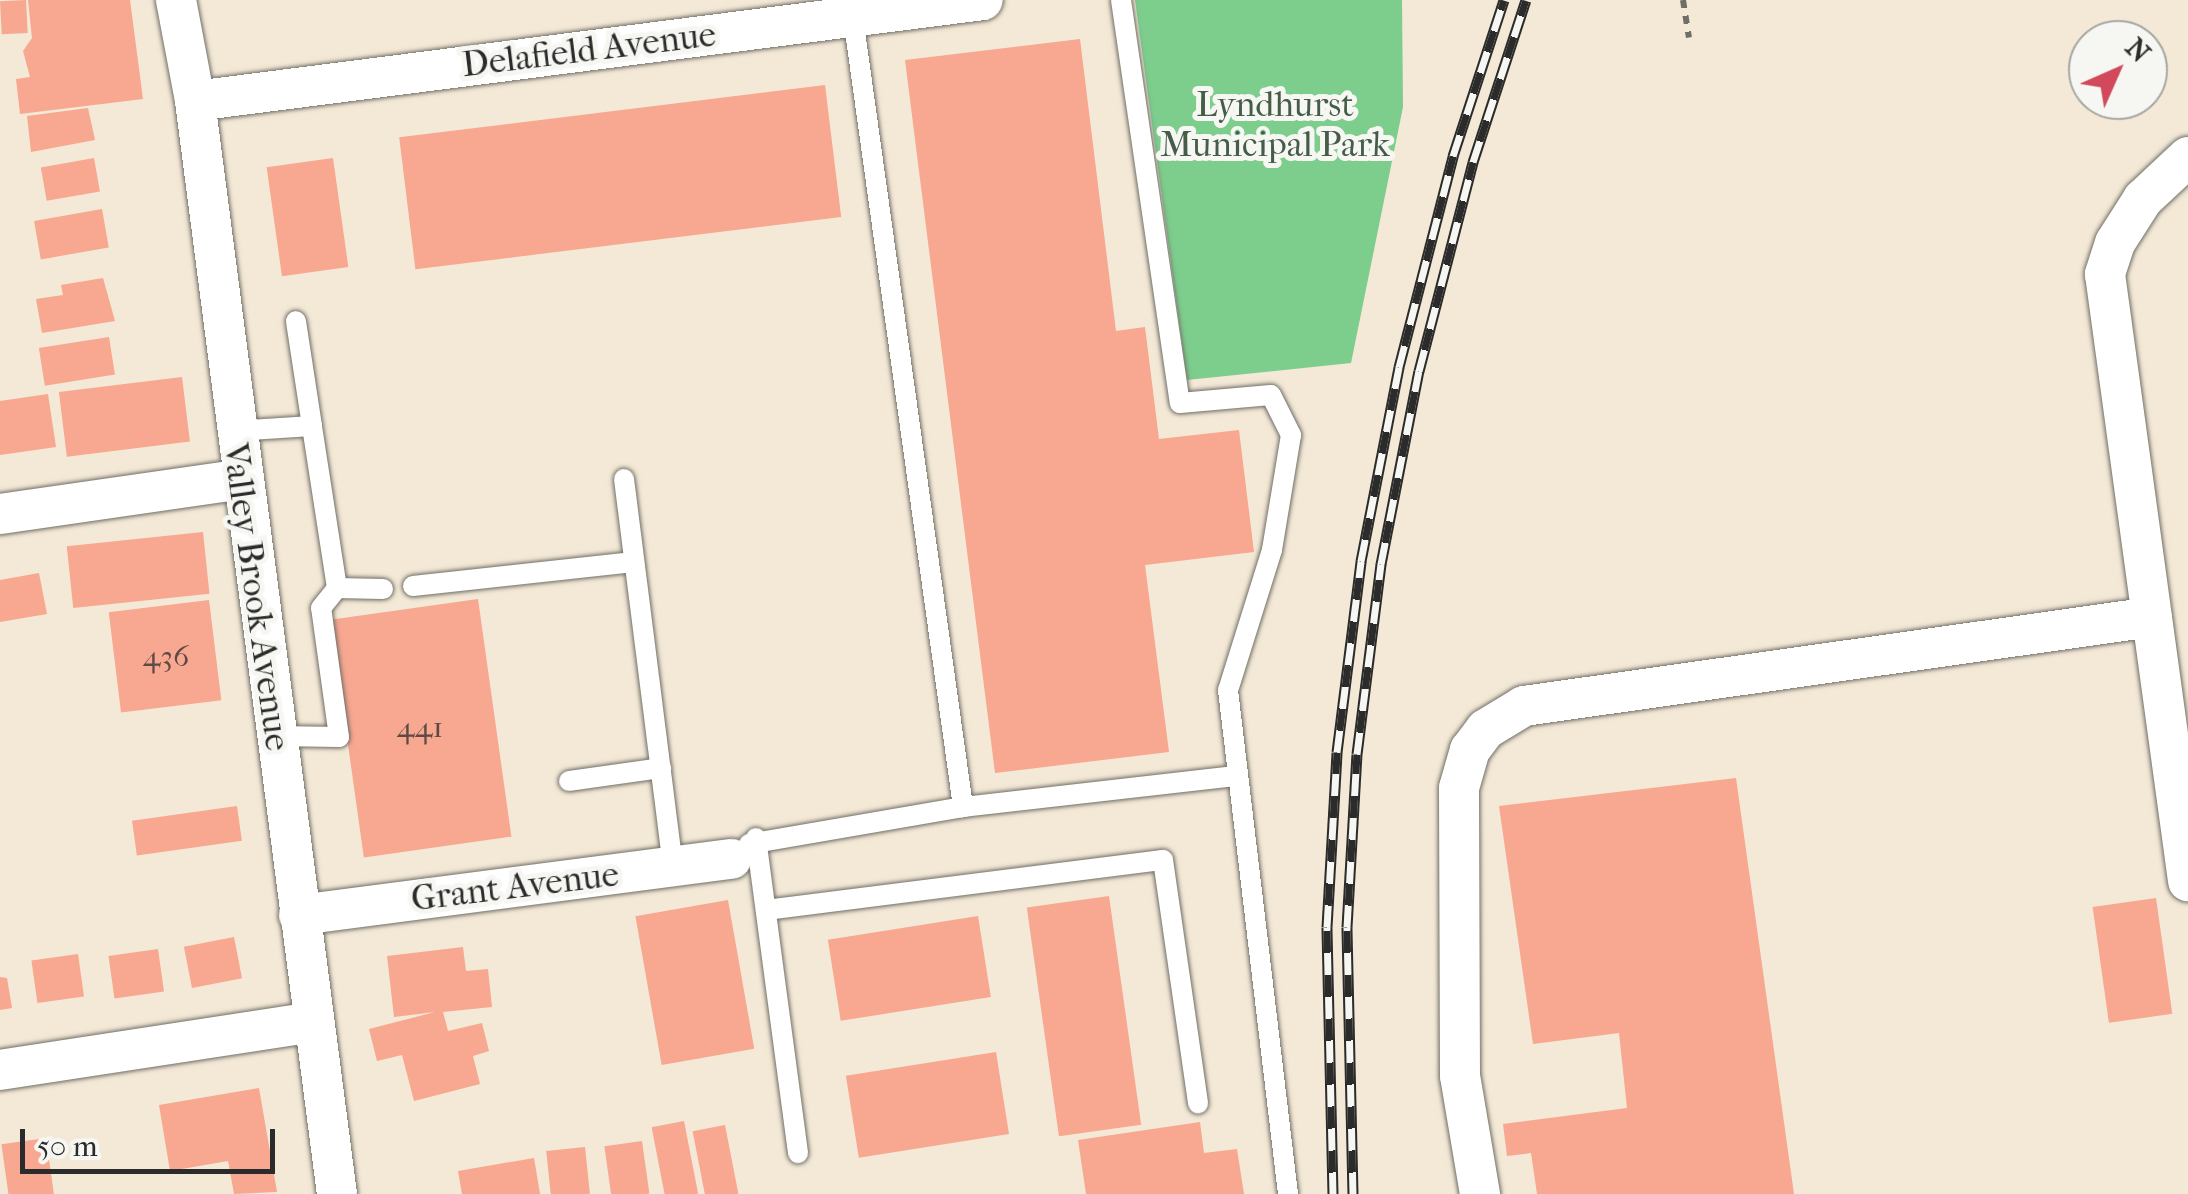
<!DOCTYPE html>
<style>
body{margin:0}
#map{position:relative;width:2188px;height:1194px;overflow:hidden;background:#f3e9d6;font-family:"IM FELL French Canon",serif}
div>[style]{position:absolute}
[style*='--x']{left:calc(var(--x)*1px);top:calc(var(--y)*1px);width:calc(var(--w)*1px);rotate:calc(var(--a)*1deg)}
.green>*{inset:0;background:#7dcd8d}
.building>*{inset:0;background:#f8a790;transform-origin:0 0}
.path>*{height:6px;margin-top:-3px;transform-origin:0;background:repeating-linear-gradient(90deg,#716e67 0 8px,transparent 0 16px)}
.roads{filter:drop-shadow(0 0 2px #716e67) drop-shadow(0 0 2px #716e67)}
.service>*{height:20px;margin:-10px;padding:0 10px;transform-origin:10px;border-radius:10px;background:#fff}
.minor>*{height:40px;margin:-20px;padding:0 20px;transform-origin:20px;border-radius:20px;background:#fff}
.rail>*{height:11px;margin-top:-5.5px;transform-origin:0;background:repeating-linear-gradient(90deg,#f6f6f2 0 22px,#2b2b2b 0 44px);box-sizing:border-box;border-block:2px solid #2b2b2b}
span{translate:-50% -50%;white-space:nowrap;text-align:center;line-height:1.15;-webkit-text-stroke:10px #f6f6f2;paint-order:stroke}
.number-label{font-size:30px;color:#5e4a44}
.number-label span{-webkit-text-stroke-width:0}
.street-label{font-size:35px;color:#2b2b2b}
.park-label{font-size:35px;color:#445c48}
.north{position:absolute;left:2068px;top:20px;width:100px;height:100px;box-sizing:border-box;background:#f6f6f2;border:2px solid #a5a5a2;border-radius:50%;rotate:45deg;font-size:28px;font-weight:700;line-height:40px;text-align:center;color:#2b2b2b}
.north::after{content:'';display:block;margin:auto;width:35px;height:45px;background:#d1495b;clip-path:polygon(50% 0,100% 100%,50% 72%,0 100%)}
.scale{position:absolute;left:20px;top:1129px;width:255px;height:45px;box-sizing:border-box;border:5px solid #2b2b2b;border-top:0;padding-left:12px;font-size:30px;line-height:35px;white-space:nowrap;color:#2b2b2b;-webkit-text-stroke:8px #f6f6f2;paint-order:stroke}
</style>
<div id="map">
<div class="green">
<div style="clip-path:polygon(1135px 0,1402px 0,1403px 107px,1351px 363px,1187px 380px)"></div>
</div>
<div class="building">
<div style="left:26px;top:0;width:33px;height:26px;rotate:87deg"></div>
<div style="clip-path:polygon(28px 0,130px 0,143px 99px,20px 114px,16px 79px,30px 77px,23px 51px,32px 38px)"></div>
<div style="clip-path:polygon(1080px 39px,1116px 331px,1145px 327px,1159px 439px,1239px 430px,1254px 552px,1145px 565px,1169px 752px,995px 773px,905px 60px)"></div>
<div style="left:825px;top:85px;width:133px;height:429px;rotate:83deg"></div>
<div style="clip-path:polygon(88px 108px,95px 140px,31px 152px,27px 116px)"></div>
<div style="left:94px;top:158px;width:34px;height:54px;rotate:80deg"></div>
<div style="left:333px;top:158px;width:110px;height:67px;rotate:82deg"></div>
<div style="left:102px;top:209px;width:39px;height:69px;rotate:80deg"></div>
<div style="clip-path:polygon(103px 278px,115px 321px,42px 333px,36px 299px,63px 295px,61px 285px)"></div>
<div style="left:109px;top:337px;width:38px;height:71px;rotate:81deg"></div>
<div style="left:182px;top:377px;width:65px;height:124px;rotate:83deg"></div>
<div style="clip-path:polygon(48px 394px,56px 447px,0 455px,0 401px)"></div>
<div style="left:203px;top:532px;width:62px;height:137px;rotate:84deg"></div>
<div style="clip-path:polygon(39px 573px,47px 614px,0 622px,0 580px)"></div>
<div style="left:478px;top:599px;width:240px;height:149px;rotate:82deg"></div>
<div style="left:209px;top:600px;width:101px;height:101px;rotate:83deg"></div>
<div style="clip-path:polygon(1736px 778px,1794px 1194px,1537px 1194px,1531px 1153px,1507px 1156px,1503px 1124px,1627px 1108px,1619px 1033px,1533px 1044px,1499px 806px)"></div>
<div style="left:237px;top:806px;width:35px;height:106px;rotate:82deg"></div>
<div style="left:1109px;top:896px;width:231px;height:83px;rotate:82deg"></div>
<div style="left:2156px;top:898px;width:117px;height:64px;rotate:82deg"></div>
<div style="left:728px;top:900px;width:151px;height:94px;rotate:80deg"></div>
<div style="left:978px;top:916px;width:82px;height:152px;rotate:81deg"></div>
<div style="left:234px;top:937px;width:42px;height:51px;rotate:79deg"></div>
<div style="clip-path:polygon(463px 947px,466px 971px,488px 969px,492px 1007px,443px 1012px,448px 1031px,482px 1023px,489px 1051px,473px 1056px,480px 1084px,414px 1101px,402px 1055px,377px 1061px,369px 1029px,435px 1012px,394px 1017px,387px 956px)"></div>
<div style="left:158px;top:949px;width:43px;height:50px;rotate:82deg"></div>
<div style="left:78px;top:954px;width:43px;height:47px;rotate:82deg"></div>
<div style="clip-path:polygon(0 977px,7px 978px,12px 1008px,0 1010px)"></div>
<div style="left:996px;top:1052px;width:83px;height:152px;rotate:81deg"></div>
<div style="clip-path:polygon(259px 1088px,277px 1192px,234px 1194px,228px 1161px,170px 1171px,159px 1105px)"></div>
<div style="left:684px;top:1121px;width:74px;height:33px;rotate:79deg"></div>
<div style="clip-path:polygon(1200px 1122px,1204px 1153px,1237px 1149px,1244px 1194px,1086px 1194px,1078px 1140px)"></div>
<div style="left:725px;top:1125px;width:70px;height:33px;rotate:79deg"></div>
<div style="left:46px;top:1138px;width:57px;height:45px;rotate:82deg"></div>
<div style="left:642px;top:1141px;width:53px;height:38px;rotate:82deg"></div>
<div style="left:585px;top:1147px;width:47px;height:39px;rotate:84deg"></div>
<div style="clip-path:polygon(534px 1158px,540px 1194px,462px 1194px,458px 1171px)"></div>
</div>
<div class="path">
<div style="--x:1683;--y:0;--w:38;--a:81"></div>
</div>
<div class="roads">
<div class="service">
<div style="--x:1121;--y:0;--w:407;--a:81.7"></div>
<div style="--x:1180;--y:403;--w:91;--a:-5"></div>
<div style="--x:1271;--y:395;--w:45;--a:63.4"></div>
<div style="--x:1291;--y:435;--w:117;--a:99.4"></div>
<div style="--x:1272;--y:550;--w:147;--a:107.4"></div>
<div style="--x:1228;--y:690;--w:508;--a:83.21"></div>
<div style="--x:853;--y:17;--w:798;--a:82.07"></div>
<div style="--x:963;--y:807;--w:275;--a:-6.5"></div>
<div style="--x:234;--y:431;--w:78;--a:-3.7"></div>
<div style="--x:312;--y:426;--w:106;--a:-98.7"></div>
<div style="--x:624;--y:479;--w:390;--a:82.8"></div>
<div style="--x:413;--y:586;--w:222;--a:-6.2"></div>
<div style="--x:337;--y:588;--w:46;--a:1.2"></div>
<div style="--x:275;--y:736;--w:64;--a:0.9"></div>
<div style="--x:339;--y:737;--w:130;--a:-97.9"></div>
<div style="--x:321;--y:608;--w:26;--a:-51"></div>
<div style="--x:337;--y:588;--w:164;--a:-98.8"></div>
<div style="--x:569;--y:781;--w:93;--a:-8"></div>
<div style="--x:756;--y:838;--w:318;--a:82.4"></div>
<div style="--x:749;--y:844;--w:217;--a:-9.8"></div>
<div style="--x:766;--y:910;--w:400;--a:-7.2"></div>
<div style="--x:1163;--y:860;--w:246;--a:81.8"></div>
</div>
<div class="minor">
<div style="--x:176;--y:0;--w:103;--a:79.3"></div>
<div style="--x:195;--y:101;--w:1102;--a:82.6"></div>
<div style="--x:195;--y:101;--w:794;--a:-7.3"></div>
<div style="--x:2188;--y:157;--w:62;--a:137"></div>
<div style="--x:2143;--y:199;--w:52;--a:122.5"></div>
<div style="--x:2115;--y:243;--w:33;--a:108"></div>
<div style="--x:2105;--y:274;--w:613;--a:82.21"></div>
<div style="--x:0;--y:514;--w:245;--a:-8.2"></div>
<div style="--x:299;--y:915;--w:436;--a:-7.4"></div>
<div style="--x:0;--y:1070;--w:318;--a:-8.7"></div>
<div style="--x:1480;--y:1194;--w:120;--a:-99.6"></div>
<div style="--x:1460;--y:1076;--w:288;--a:-90.2"></div>
<div style="--x:1459;--y:788;--w:40;--a:-74"></div>
<div style="--x:1470;--y:750;--w:26;--a:-53"></div>
<div style="--x:1486;--y:729;--w:44;--a:-31.2"></div>
<div style="--x:1524;--y:706;--w:634;--a:-8.07"></div>
</div>
</div>
<div class="rail">
<div style="--x:1333;--y:1194;--w:267;--a:-91.3"></div>
<div style="--x:1327;--y:927;--w:175;--a:-86.7"></div>
<div style="--x:1337;--y:752;--w:193;--a:-82.8"></div>
<div style="--x:1361;--y:561;--w:198;--a:-78.9"></div>
<div style="--x:1399;--y:367;--w:218;--a:-75.6"></div>
<div style="--x:1453;--y:156;--w:164;--a:-71.9"></div>
<div style="--x:1353;--y:1194;--w:267;--a:-91.3"></div>
<div style="--x:1347;--y:927;--w:173;--a:-86.7"></div>
<div style="--x:1357;--y:754;--w:192;--a:-82.8"></div>
<div style="--x:1381;--y:564;--w:197;--a:-78.9"></div>
<div style="--x:1419;--y:371;--w:216;--a:-75.5"></div>
<div style="--x:1473;--y:162;--w:170;--a:-71.9"></div>
</div>
<div class="number-label">
<span style="left:166px;top:657px">436</span>
<span style="left:420px;top:728px">441</span>
</div>
<div class="street-label">
<span style="left:589px;top:50px;rotate:-7deg">Delafield Avenue</span>
<span style="left:256px;top:597px;rotate:82deg">Valley Brook Avenue</span>
<span style="left:515px;top:887px;rotate:-7deg">Grant Avenue</span>
</div>
<div class="park-label">
<span style="left:1275px;top:125px">Lyndhurst<br>Municipal Park</span>
</div>
<div class="north">N</div>
<div class="scale">50 m</div>
</div>
